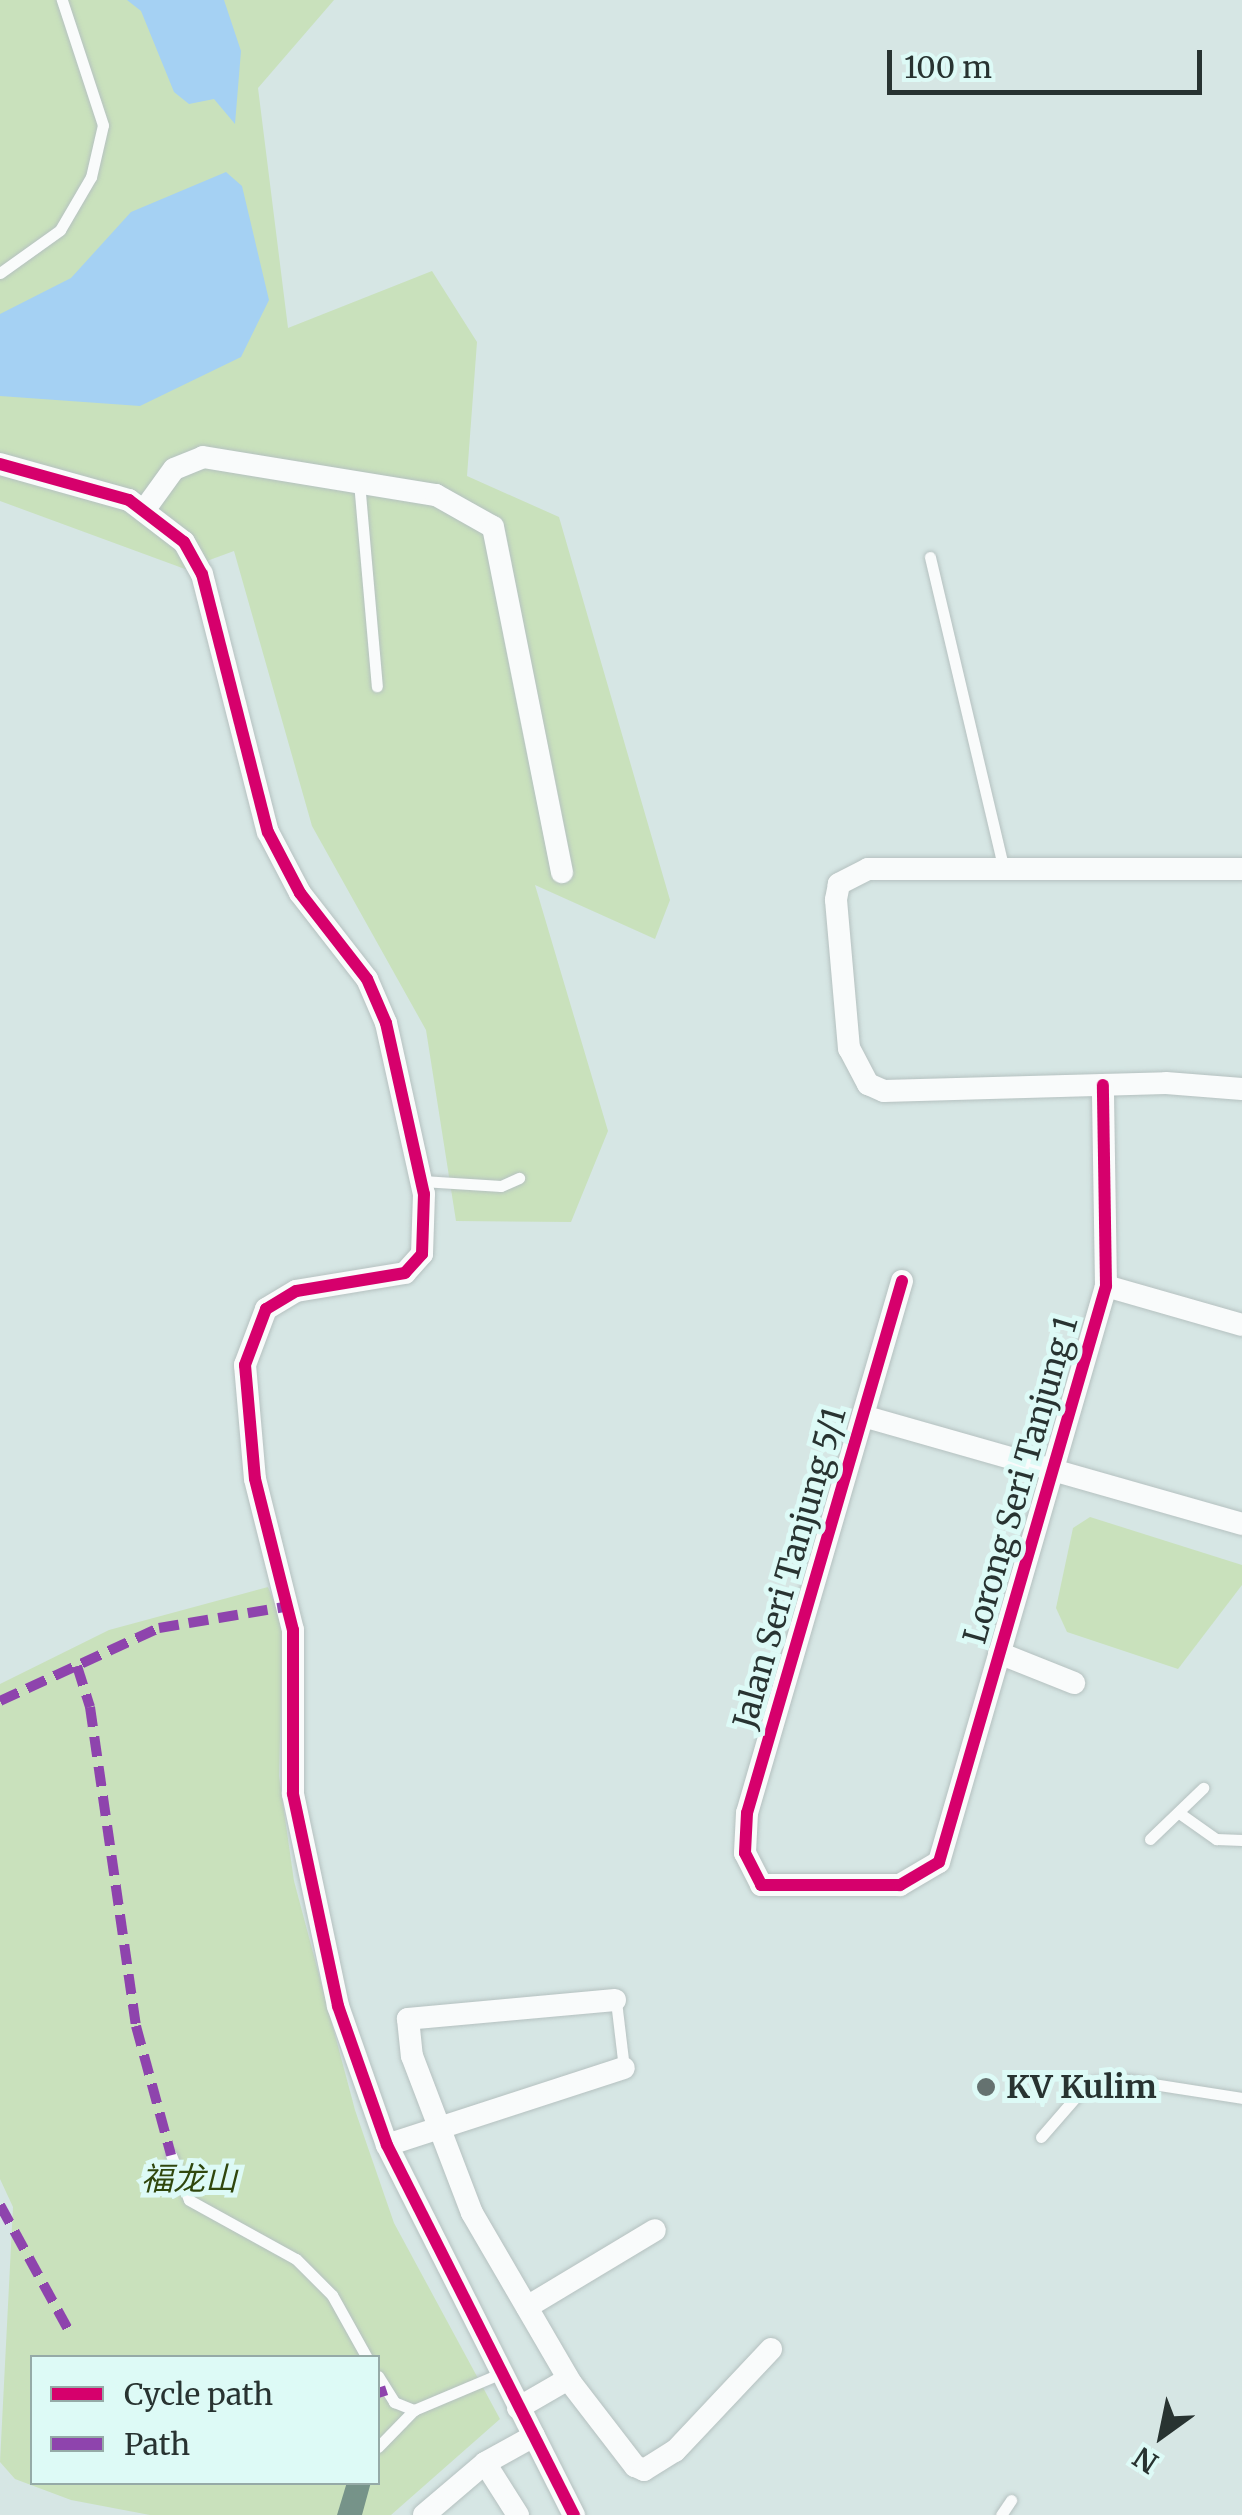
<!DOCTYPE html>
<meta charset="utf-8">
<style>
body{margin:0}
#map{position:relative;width:1242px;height:2515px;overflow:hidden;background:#d6e6e4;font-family:Merriweather,"Noto Sans SC",serif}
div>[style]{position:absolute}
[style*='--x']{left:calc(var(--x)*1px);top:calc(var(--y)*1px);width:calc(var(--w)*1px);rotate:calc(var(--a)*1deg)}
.green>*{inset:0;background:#c9e1bc}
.water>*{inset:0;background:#a5d1f3}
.building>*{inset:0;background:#769389}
.roads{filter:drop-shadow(0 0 2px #b5c1c0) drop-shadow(0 0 2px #b5c1c0)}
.service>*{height:11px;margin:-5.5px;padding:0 5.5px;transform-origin:5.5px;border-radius:5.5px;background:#f9fbfb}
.minor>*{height:22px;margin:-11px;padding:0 11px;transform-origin:11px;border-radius:11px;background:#f9fbfb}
.quiet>*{height:10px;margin-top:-5px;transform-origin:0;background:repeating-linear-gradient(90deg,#8e44ad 0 20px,transparent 0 30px)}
.cycleway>*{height:12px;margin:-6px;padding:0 6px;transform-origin:6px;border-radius:6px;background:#d6006c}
.dots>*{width:28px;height:28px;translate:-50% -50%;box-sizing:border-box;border:5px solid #ddfaf6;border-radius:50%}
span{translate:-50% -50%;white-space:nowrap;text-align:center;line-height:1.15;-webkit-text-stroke:10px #ddfaf6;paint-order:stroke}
.street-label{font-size:32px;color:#283331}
.poi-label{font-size:32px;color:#283331;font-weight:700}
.left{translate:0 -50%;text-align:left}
.park-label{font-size:32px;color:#30470d;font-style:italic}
.legend{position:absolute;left:30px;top:2355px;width:350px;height:130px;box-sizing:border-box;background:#ddfaf6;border:2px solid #95aaa7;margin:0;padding:12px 18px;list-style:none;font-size:30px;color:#283331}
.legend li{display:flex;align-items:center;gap:20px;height:50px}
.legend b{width:50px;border:2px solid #95aaa7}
.north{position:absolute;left:1112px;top:2385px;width:100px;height:100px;-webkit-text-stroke:8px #ddfaf6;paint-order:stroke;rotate:213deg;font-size:28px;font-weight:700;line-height:40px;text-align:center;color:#283331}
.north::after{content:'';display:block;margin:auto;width:35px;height:45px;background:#283331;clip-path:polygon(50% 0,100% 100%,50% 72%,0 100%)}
.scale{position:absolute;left:887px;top:50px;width:315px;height:45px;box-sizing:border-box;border:5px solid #283331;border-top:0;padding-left:12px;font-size:30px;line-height:35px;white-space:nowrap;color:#283331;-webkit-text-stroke:8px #ddfaf6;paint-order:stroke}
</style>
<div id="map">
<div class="green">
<div style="clip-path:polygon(0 0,334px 0,258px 88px,288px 328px,432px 271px,477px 342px,467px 476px,559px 517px,670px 900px,655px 939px,535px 885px,608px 1131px,571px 1222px,456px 1221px,426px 1030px,312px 826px,234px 551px,185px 569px,0 501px)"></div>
<div style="clip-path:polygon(1090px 1517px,1242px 1565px,1242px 1585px,1178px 1669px,1067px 1632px,1056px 1608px,1073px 1528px)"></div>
<div style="clip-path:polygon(evenodd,268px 1587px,283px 1624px,279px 1776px,294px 1881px,355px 2110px,394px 2223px,500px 2419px,391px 2515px,150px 2515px,71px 2500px,15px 2479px,0 2462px,13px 2207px,0 2179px,0 1684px,109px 1630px,268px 1587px,32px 2358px,378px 2358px,378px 2482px,32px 2482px,32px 2358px)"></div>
</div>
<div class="water">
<div style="clip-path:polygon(127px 0,224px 0,241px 51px,235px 124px,214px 99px,189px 104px,174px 92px,141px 11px)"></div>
<div style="clip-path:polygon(226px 172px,242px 186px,269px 300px,241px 357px,140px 406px,0 396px,0 314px,71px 278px,131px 212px)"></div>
</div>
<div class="building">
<div style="clip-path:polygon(347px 2482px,371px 2482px,362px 2515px,337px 2515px)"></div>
</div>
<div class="roads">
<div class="service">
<div style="--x:0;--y:273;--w:74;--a:-35.6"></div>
<div style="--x:60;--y:230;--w:61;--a:-59.7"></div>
<div style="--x:91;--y:177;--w:53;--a:-77"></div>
<div style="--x:103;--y:125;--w:132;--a:-108.2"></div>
<div style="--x:359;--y:482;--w:205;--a:85"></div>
<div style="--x:930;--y:557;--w:321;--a:76.7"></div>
<div style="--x:422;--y:1181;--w:79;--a:3.6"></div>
<div style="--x:501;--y:1186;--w:20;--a:-24"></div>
<div style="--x:1182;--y:1815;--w:42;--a:35.2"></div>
<div style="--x:1216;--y:1839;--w:26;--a:2"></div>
<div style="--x:1150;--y:1839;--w:74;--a:-43.9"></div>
<div style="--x:616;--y:2001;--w:67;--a:83.2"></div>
<div style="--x:1041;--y:2137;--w:72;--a:-49"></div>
<div style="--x:1088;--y:2083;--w:33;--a:-7"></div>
<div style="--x:1121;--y:2079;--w:122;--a:8.9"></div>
<div style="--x:171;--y:2155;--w:48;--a:68.2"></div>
<div style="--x:189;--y:2200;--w:122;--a:28.9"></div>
<div style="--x:296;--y:2259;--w:51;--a:45"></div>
<div style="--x:332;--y:2295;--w:72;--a:60.9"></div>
<div style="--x:378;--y:2376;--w:31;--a:58"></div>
<div style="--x:394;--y:2402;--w:22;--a:22"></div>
<div style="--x:378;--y:2447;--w:52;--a:-45.8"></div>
<div style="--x:414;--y:2410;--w:90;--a:-22.9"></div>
<div style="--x:1001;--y:2515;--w:18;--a:-56"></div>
</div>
<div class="minor">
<div style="--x:0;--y:464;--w:134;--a:15.6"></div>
<div style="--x:129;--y:500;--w:69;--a:37.4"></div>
<div style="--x:184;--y:542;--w:37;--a:61"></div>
<div style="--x:202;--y:574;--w:266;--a:75.7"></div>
<div style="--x:268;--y:832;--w:69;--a:62.3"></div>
<div style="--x:300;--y:893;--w:109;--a:52.1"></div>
<div style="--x:367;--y:979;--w:48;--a:66.6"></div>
<div style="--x:386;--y:1023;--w:175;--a:77.5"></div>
<div style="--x:424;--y:1194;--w:60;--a:91.9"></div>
<div style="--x:422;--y:1254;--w:25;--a:132"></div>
<div style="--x:405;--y:1273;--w:110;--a:170.6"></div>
<div style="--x:296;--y:1291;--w:35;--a:149"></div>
<div style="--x:266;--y:1309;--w:60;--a:110.6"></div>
<div style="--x:245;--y:1365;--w:114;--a:85"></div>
<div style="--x:255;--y:1479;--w:156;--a:75.9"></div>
<div style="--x:293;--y:1630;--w:164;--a:90"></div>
<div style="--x:293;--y:1794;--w:217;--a:78"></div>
<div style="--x:338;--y:2006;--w:147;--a:70.6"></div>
<div style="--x:387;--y:2145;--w:415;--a:63.2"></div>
<div style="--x:145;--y:509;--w:49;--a:-54.1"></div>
<div style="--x:174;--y:469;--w:31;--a:-22"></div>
<div style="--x:203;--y:457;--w:236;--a:9.3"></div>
<div style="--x:436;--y:495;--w:65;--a:29.3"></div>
<div style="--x:493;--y:527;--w:352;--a:78.7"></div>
<div style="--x:1242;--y:869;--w:374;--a:180"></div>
<div style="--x:868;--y:869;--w:33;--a:153"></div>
<div style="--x:839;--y:884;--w:16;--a:101"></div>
<div style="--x:836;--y:900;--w:149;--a:85"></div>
<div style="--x:849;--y:1048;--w:41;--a:62.2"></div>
<div style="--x:868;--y:1084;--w:17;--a:24"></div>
<div style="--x:884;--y:1091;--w:282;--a:-1.6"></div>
<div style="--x:1166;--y:1083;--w:76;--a:4.5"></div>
<div style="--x:902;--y:1281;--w:554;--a:106.24"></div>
<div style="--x:747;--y:1813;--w:40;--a:92.9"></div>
<div style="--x:745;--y:1853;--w:36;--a:63"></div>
<div style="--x:761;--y:1885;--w:139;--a:0"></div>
<div style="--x:900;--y:1885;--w:45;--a:-30.5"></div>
<div style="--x:939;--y:1862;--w:600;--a:-73.83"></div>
<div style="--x:1106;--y:1286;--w:201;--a:-90.9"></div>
<div style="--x:1106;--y:1286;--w:141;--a:16"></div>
<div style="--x:863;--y:1416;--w:394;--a:15.9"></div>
<div style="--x:999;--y:1653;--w:81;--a:21.8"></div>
<div style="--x:615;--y:2000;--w:208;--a:174.8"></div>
<div style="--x:408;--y:2019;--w:37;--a:84"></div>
<div style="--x:412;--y:2056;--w:168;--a:69.1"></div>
<div style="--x:472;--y:2213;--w:197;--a:59.8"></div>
<div style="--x:571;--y:2383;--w:105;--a:52.4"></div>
<div style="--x:635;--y:2466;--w:10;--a:24"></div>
<div style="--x:644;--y:2470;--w:36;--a:-32"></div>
<div style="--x:675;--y:2451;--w:140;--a:-46.7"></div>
<div style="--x:387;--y:2145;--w:249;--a:-18"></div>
<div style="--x:527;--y:2307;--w:149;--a:-31"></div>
<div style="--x:518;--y:2408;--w:58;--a:-30.1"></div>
<div style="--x:485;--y:2463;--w:62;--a:57.6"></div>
<div style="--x:424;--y:2515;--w:80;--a:-40.4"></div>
<div style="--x:485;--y:2463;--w:56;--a:-28.9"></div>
</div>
</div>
<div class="quiet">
<div style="--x:77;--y:1666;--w:43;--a:72.4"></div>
<div style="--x:90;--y:1707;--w:322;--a:81.8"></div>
<div style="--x:136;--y:2026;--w:134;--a:74.8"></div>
<div style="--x:0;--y:1701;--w:175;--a:-24.7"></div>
<div style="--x:159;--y:1628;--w:133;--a:-9.5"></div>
<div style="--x:0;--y:2205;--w:141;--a:61.3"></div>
<div style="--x:378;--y:2393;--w:9;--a:-18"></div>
</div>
<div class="cycleway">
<div style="--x:0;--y:464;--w:134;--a:15.6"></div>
<div style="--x:129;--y:500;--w:69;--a:37.4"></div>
<div style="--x:184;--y:542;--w:37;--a:61"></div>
<div style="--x:202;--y:574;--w:266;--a:75.7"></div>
<div style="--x:268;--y:832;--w:69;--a:62.3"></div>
<div style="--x:300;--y:893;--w:109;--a:52.1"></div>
<div style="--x:367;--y:979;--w:48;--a:66.6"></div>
<div style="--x:386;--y:1023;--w:175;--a:77.5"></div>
<div style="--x:424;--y:1194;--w:60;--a:91.9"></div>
<div style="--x:422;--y:1254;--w:25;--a:132"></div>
<div style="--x:405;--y:1273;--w:110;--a:170.6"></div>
<div style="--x:296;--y:1291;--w:35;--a:149"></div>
<div style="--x:266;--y:1309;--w:60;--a:110.6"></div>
<div style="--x:245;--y:1365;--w:114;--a:85"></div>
<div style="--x:255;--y:1479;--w:156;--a:75.9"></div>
<div style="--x:293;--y:1630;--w:164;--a:90"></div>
<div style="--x:293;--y:1794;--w:217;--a:78"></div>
<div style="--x:338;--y:2006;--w:147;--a:70.6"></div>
<div style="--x:387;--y:2145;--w:415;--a:63.2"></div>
<div style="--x:902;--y:1281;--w:554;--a:106.24"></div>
<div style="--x:747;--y:1813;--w:40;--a:92.9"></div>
<div style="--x:745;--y:1853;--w:36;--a:63"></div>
<div style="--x:761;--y:1885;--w:139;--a:0"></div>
<div style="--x:900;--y:1885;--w:45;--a:-30.5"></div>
<div style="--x:939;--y:1862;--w:600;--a:-73.83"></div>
<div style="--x:1106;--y:1286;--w:201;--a:-90.9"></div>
</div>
<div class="dots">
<div style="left:986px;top:2087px;background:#657270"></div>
</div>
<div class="street-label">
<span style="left:1021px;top:1480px;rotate:-74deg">Lorong Seri Tanjung 1</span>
<span style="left:790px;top:1568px;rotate:-74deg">Jalan Seri Tanjung 5/1</span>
</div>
<div class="poi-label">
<span class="left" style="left:1006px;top:2087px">KV Kulim</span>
</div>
<div class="park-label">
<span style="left:189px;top:2179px">福龙山</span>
</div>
<ul class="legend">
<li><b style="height:12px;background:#d6006c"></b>Cycle path</li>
<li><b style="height:12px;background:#8e44ad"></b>Path</li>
</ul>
<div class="north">N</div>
<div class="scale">100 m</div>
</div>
